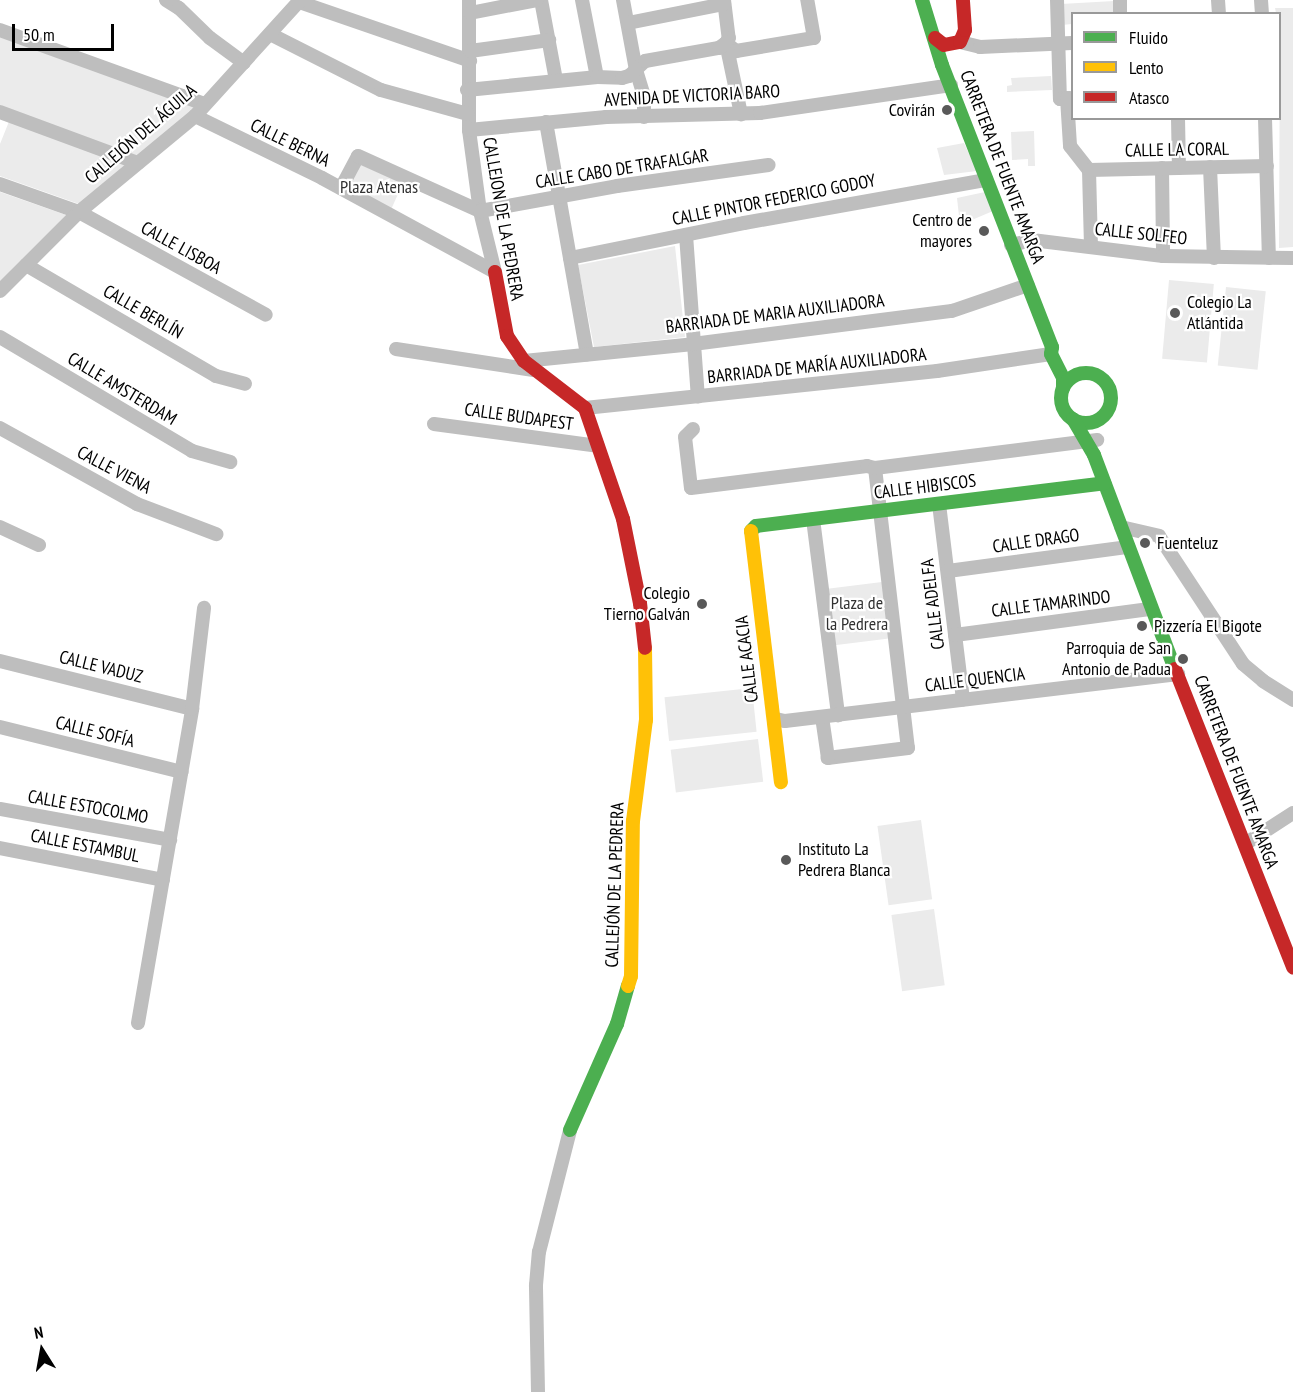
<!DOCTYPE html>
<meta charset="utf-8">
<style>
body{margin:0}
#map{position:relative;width:1293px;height:1392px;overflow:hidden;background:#fff;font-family:"PT Sans Narrow",sans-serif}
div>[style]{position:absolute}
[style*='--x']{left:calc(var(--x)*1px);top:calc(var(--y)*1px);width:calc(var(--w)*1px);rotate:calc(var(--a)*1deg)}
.green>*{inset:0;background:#ebebeb;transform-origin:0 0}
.street>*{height:14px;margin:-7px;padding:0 7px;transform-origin:7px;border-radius:7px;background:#bebebe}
.fast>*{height:14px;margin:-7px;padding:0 7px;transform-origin:7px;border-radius:7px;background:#4caf50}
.fast>.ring{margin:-7px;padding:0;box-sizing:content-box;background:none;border:14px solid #4caf50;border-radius:50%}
.slow>*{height:14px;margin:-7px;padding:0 7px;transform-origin:7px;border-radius:7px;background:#ffc107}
.jam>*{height:14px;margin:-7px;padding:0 7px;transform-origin:7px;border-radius:7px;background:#c62828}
.dots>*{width:16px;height:16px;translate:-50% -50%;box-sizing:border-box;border:3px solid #fff;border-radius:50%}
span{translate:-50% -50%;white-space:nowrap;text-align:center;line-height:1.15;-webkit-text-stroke:4.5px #fff;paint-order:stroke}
.street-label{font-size:18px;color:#000}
.poi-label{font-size:18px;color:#000}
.right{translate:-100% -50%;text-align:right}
.left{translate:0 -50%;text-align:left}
.park-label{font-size:18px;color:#313131}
.legend{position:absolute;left:1071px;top:12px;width:210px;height:108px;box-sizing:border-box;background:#fff;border:2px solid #999;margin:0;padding:8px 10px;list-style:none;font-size:18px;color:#000}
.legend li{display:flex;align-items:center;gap:12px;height:30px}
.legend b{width:30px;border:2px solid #999}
.north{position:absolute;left:12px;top:1320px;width:60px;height:60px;-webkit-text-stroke:4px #fff;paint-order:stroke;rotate:349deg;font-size:16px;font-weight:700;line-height:24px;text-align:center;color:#000}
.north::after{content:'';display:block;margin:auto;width:21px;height:27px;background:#000;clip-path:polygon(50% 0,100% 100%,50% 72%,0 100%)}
.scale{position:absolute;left:12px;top:24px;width:102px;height:27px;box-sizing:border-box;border:3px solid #000;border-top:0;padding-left:8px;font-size:18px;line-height:21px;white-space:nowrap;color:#000;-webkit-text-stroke:4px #fff;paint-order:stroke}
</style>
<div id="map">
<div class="green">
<div style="clip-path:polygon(1114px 1px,1115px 13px,1072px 14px,1072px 24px,1062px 25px,1061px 4px)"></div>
<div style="clip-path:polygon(1275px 8px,1293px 8px,1293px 247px,1279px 248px,1280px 14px,1276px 13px)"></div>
<div style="clip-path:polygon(0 34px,197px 107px,138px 158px,0 106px)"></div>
<div style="clip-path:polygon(1051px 76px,1052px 90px,1007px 92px,1007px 86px,1012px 85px,1011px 78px)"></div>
<div style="clip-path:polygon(10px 119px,130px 164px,79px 204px,0 176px,0 144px)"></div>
<div style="clip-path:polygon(1034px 131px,1035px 166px,1028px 166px,1028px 159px,1012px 160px,1011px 132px)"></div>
<div style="clip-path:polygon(964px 143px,977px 171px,944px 175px,937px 148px)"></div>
<div style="left:358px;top:156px;width:52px;height:36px;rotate:24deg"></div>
<div style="clip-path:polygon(0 192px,66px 215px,0 284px)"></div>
<div style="clip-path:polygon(985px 192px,993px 211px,960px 225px,957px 198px)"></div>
<div style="clip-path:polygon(675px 246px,685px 337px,594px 347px,578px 265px)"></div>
<div style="left:1169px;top:280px;width:45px;height:79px;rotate:5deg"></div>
<div style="left:1226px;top:287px;width:40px;height:79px;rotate:6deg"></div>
<div style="left:890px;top:581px;width:57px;height:75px;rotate:83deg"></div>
<div style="left:752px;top:688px;width:44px;height:88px;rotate:84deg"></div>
<div style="left:758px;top:739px;width:43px;height:88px;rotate:83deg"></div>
<div style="left:921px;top:820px;width:80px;height:44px;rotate:82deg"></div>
<div style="left:934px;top:909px;width:77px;height:43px;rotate:82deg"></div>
</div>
<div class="street">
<div style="--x:166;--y:0;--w:15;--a:32"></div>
<div style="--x:179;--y:8;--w:43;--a:44.1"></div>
<div style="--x:210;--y:38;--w:42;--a:36.3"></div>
<div style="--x:469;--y:0;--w:130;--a:90"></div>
<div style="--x:469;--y:130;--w:82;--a:82.3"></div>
<div style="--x:480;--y:211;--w:63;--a:76.2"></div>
<div style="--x:541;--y:0;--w:81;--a:79.4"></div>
<div style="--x:582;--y:0;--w:78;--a:79"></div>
<div style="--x:623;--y:0;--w:71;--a:79.5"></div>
<div style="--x:636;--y:70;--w:27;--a:73"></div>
<div style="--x:644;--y:96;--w:21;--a:90"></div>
<div style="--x:724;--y:0;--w:38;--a:83"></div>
<div style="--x:729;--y:38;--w:6;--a:121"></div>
<div style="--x:1057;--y:0;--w:99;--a:88.3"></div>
<div style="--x:1060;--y:99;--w:10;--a:-6"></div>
<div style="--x:1120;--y:0;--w:14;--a:90"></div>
<div style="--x:1218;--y:0;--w:14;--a:86"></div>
<div style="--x:1261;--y:0;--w:14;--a:86"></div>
<div style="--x:299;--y:2;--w:181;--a:19"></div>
<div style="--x:470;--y:13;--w:68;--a:-11"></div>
<div style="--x:628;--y:23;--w:98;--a:-11.2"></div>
<div style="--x:0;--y:30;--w:217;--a:19.9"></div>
<div style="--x:270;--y:34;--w:124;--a:26.8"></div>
<div style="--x:381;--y:90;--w:90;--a:15.4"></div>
<div style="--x:960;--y:42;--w:21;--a:14"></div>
<div style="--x:980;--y:47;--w:92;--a:-2.5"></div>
<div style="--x:726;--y:43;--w:13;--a:39"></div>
<div style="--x:736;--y:51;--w:79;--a:-9.5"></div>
<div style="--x:814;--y:38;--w:39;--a:-100"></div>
<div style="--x:726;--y:43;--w:73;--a:78.1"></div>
<div style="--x:470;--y:51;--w:80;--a:-7.9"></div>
<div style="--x:467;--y:90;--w:131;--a:-5.7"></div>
<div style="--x:597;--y:77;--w:25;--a:2"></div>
<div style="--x:622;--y:78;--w:7;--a:-16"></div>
<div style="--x:629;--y:76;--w:22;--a:-43"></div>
<div style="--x:645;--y:61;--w:75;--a:-10"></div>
<div style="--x:719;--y:48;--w:9;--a:-36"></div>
<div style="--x:1067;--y:98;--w:48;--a:86.4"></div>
<div style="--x:1070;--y:146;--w:31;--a:52"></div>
<div style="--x:1089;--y:170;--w:77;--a:88.5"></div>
<div style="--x:0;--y:112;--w:147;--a:20.3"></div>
<div style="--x:195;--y:116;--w:141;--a:26"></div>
<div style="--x:322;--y:178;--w:197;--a:28.5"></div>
<div style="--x:1178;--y:118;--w:50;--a:88.9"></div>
<div style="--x:1265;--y:118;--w:140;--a:88.4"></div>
<div style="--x:546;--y:122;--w:236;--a:80"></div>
<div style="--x:469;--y:130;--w:138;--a:-5.4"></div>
<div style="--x:606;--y:117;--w:154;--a:-1.5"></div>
<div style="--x:760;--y:113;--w:193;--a:-8.3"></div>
<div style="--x:1210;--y:167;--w:91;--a:87.5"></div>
<div style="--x:1162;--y:168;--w:88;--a:89.3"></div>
<div style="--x:1089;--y:170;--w:178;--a:-1.3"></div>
<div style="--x:0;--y:184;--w:84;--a:19.5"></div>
<div style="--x:79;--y:212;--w:213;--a:28.8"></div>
<div style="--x:341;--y:188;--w:36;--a:-62"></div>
<div style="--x:358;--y:156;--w:134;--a:24.3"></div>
<div style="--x:480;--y:211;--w:139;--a:-10.3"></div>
<div style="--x:617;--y:186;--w:153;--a:-7.9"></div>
<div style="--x:686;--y:235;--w:162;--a:85.8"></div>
<div style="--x:1011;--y:245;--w:22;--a:-13"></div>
<div style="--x:1032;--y:240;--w:132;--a:7"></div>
<div style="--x:1163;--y:256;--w:130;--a:0.9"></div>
<div style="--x:570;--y:258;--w:177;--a:-11.4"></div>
<div style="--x:744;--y:223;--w:246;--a:-10.1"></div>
<div style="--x:26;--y:265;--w:220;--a:30.3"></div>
<div style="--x:216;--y:376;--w:30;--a:15"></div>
<div style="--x:0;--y:291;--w:112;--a:-45"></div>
<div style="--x:79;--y:212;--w:151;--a:-39.6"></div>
<div style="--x:195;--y:116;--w:156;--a:-47.8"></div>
<div style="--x:0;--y:337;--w:223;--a:30.7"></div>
<div style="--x:192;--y:451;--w:40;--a:16"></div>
<div style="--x:396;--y:349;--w:139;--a:8.7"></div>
<div style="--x:524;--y:361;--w:170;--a:-5.7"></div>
<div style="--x:693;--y:344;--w:261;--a:-7.3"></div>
<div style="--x:952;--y:311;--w:80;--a:-18.9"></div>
<div style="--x:585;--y:408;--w:354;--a:-6"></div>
<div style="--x:937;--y:371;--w:115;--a:-8.5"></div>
<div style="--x:434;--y:424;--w:165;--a:7.6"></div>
<div style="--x:0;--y:428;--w:157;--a:29"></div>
<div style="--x:137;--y:504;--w:85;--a:20.8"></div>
<div style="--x:693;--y:429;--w:11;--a:135"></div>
<div style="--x:685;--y:437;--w:51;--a:83.3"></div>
<div style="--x:691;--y:488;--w:177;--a:-7.1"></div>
<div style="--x:867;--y:466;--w:8;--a:14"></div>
<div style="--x:875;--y:468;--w:282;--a:83.3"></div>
<div style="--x:908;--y:748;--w:81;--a:172.9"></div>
<div style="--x:828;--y:758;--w:41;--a:-98.3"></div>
<div style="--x:875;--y:468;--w:224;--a:-7.2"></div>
<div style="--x:939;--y:504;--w:197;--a:83"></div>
<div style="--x:813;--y:519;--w:198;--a:82.7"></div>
<div style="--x:0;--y:527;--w:43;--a:24.8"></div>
<div style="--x:1121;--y:527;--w:39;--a:13"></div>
<div style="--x:1159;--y:536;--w:153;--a:56.7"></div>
<div style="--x:1243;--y:664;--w:26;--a:40"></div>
<div style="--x:1263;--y:681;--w:36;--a:32"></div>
<div style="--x:948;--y:571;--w:182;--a:-7.6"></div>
<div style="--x:955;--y:635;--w:198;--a:-7.6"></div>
<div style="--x:0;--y:661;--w:198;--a:14"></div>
<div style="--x:776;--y:719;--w:9;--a:13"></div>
<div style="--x:785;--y:721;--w:396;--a:-6.8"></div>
<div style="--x:0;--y:727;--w:187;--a:13.9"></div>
<div style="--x:0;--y:809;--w:173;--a:10.3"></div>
<div style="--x:1245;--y:844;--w:57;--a:-32.9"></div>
<div style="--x:0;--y:848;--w:166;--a:11.1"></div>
<div style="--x:138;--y:1023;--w:319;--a:-80.2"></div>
<div style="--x:192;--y:709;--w:102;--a:-83.2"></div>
<div style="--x:538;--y:1392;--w:107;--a:-91.1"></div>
<div style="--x:536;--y:1285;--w:33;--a:-85"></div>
<div style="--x:539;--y:1252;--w:126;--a:-75.7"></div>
</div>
<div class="fast">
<div style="--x:922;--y:0;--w:68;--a:72.9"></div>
<div style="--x:942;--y:65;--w:303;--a:68.7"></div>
<div style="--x:1052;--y:347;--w:7;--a:98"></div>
<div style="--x:1051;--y:354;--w:27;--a:63"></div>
<div style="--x:1063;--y:378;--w:10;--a:90"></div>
<div class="ring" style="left:1061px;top:373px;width:36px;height:36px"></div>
<div style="--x:1073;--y:419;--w:42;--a:59.7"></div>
<div style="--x:1094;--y:455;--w:229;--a:69.3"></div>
<div style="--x:751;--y:531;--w:7;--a:-45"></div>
<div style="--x:756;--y:526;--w:351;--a:-7"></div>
<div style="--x:570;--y:1130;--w:116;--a:-66.1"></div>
<div style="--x:617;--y:1024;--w:40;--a:-74"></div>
</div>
<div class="slow">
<div style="--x:751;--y:531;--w:253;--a:83.2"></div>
<div style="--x:628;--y:986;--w:10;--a:-73"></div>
<div style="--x:631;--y:976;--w:155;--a:-89.3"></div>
<div style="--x:633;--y:821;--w:102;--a:-82.7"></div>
<div style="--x:646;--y:720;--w:72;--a:-90.8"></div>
</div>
<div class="jam">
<div style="--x:935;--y:38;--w:11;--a:38"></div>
<div style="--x:944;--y:45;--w:16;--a:-11"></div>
<div style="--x:960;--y:42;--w:13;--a:-67"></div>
<div style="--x:965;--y:30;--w:30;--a:-94"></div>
<div style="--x:495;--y:272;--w:65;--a:79.4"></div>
<div style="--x:507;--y:336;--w:30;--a:56"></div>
<div style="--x:524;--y:361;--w:77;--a:37.6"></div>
<div style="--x:585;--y:408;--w:117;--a:71.1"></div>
<div style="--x:623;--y:519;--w:86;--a:78.6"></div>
<div style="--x:640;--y:603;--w:45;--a:83.7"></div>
<div style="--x:1175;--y:669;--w:321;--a:68.4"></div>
</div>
<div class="dots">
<div style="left:947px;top:110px;background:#595959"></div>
<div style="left:984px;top:231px;background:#595959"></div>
<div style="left:1175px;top:313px;background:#595959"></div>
<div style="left:1145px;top:543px;background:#595959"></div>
<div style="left:702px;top:604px;background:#595959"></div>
<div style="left:1142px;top:626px;background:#595959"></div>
<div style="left:1183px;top:659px;background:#595959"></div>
<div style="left:786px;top:860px;background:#595959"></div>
</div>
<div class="street-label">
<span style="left:692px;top:96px;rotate:-3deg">AVENIDA DE VICTORIA BARO</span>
<span style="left:141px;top:134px;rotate:-41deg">CALLEJÓN DEL ÁGUILA</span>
<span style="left:290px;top:143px;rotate:26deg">CALLE BERNA</span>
<span style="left:1177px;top:150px;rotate:-1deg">CALLE LA CORAL</span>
<span style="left:1002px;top:167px;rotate:69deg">CARRETERA DE FUENTE AMARGA</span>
<span style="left:622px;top:169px;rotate:-9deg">CALLE CABO DE TRAFALGAR</span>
<span style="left:774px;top:200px;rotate:-11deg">CALLE PINTOR FEDERICO GODOY</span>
<span style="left:503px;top:219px;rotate:80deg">CALLEJON DE LA PEDRERA</span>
<span style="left:1141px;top:234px;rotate:6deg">CALLE SOLFEO</span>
<span style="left:181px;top:248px;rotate:29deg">CALLE LISBOA</span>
<span style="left:143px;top:312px;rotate:30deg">CALLE BERLÍN</span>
<span style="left:775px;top:314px;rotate:-7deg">BARRIADA DE MARIA AUXILIADORA</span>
<span style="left:817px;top:366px;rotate:-6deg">BARRIADA DE MARÍA AUXILIADORA</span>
<span style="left:122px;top:389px;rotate:31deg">CALLE AMSTERDAM</span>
<span style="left:519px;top:417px;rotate:8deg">CALLE BUDAPEST</span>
<span style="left:114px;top:470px;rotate:28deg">CALLE VIENA</span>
<span style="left:925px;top:487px;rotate:-7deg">CALLE HIBISCOS</span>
<span style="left:1036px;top:541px;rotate:-8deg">CALLE DRAGO</span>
<span style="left:933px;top:604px;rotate:-97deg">CALLE ADELFA</span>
<span style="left:1051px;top:604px;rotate:-7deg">CALLE TAMARINDO</span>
<span style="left:747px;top:659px;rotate:-97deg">CALLE ACACIA</span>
<span style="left:101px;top:667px;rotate:14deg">CALLE VADUZ</span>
<span style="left:975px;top:680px;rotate:-7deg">CALLE QUENCIA</span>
<span style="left:95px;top:732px;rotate:14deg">CALLE SOFÍA</span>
<span style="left:1236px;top:772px;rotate:69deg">CARRETERA DE FUENTE AMARGA</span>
<span style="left:88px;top:807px;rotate:10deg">CALLE ESTOCOLMO</span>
<span style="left:85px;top:846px;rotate:11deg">CALLE ESTAMBUL</span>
<span style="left:615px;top:885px;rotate:-88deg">CALLEJÓN DE LA PEDRERA</span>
</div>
<div class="poi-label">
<span class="right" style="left:935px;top:110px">Covirán</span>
<span class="right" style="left:972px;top:231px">Centro de<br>mayores</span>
<span class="left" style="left:1187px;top:313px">Colegio La<br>Atlántida</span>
<span class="left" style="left:1157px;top:543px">Fuenteluz</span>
<span class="right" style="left:690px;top:604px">Colegio<br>Tierno Galván</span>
<span class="left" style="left:1154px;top:626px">Pizzería El Bigote</span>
<span class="right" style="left:1171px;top:659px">Parroquia de San<br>Antonio de Padua</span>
<span class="left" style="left:798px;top:860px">Instituto La<br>Pedrera Blanca</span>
</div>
<div class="park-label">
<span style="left:379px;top:187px">Plaza Atenas</span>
<span style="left:857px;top:614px">Plaza de<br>la Pedrera</span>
</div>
<ul class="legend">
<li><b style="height:8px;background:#4caf50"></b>Fluido</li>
<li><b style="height:8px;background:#ffc107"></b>Lento</li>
<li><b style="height:8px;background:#c62828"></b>Atasco</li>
</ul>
<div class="north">N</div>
<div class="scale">50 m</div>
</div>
